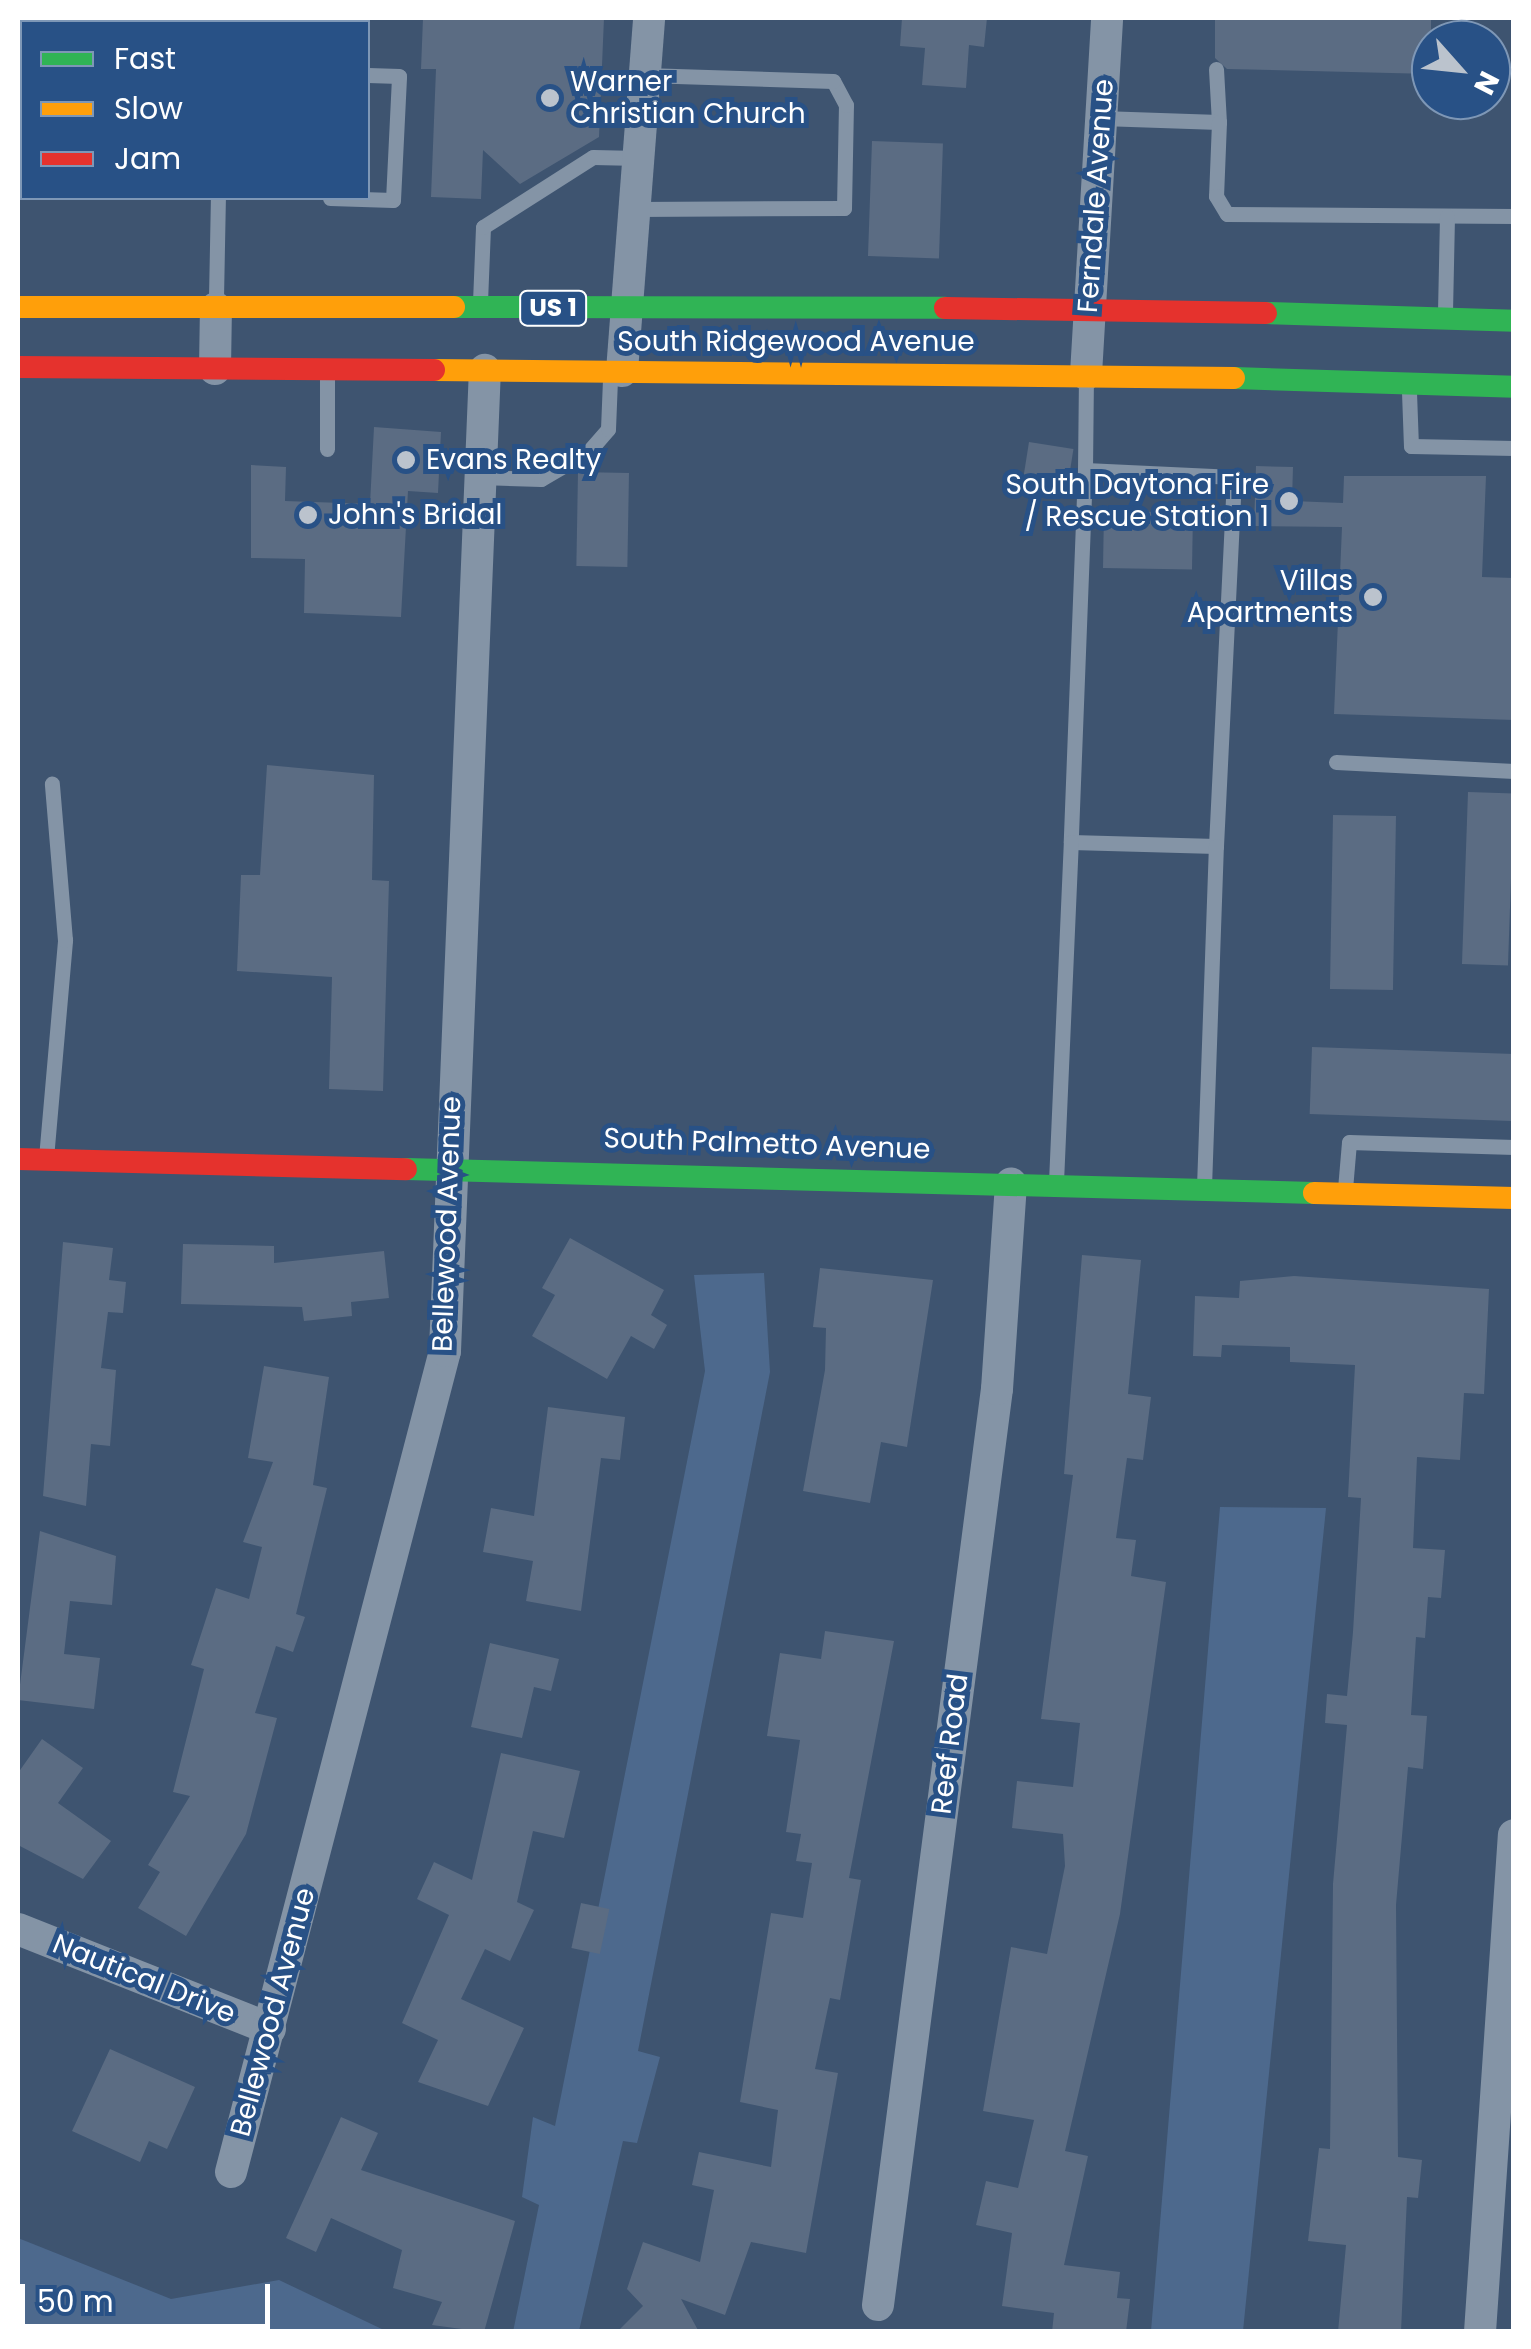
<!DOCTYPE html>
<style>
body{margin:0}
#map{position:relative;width:1531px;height:2349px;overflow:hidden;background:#3e5470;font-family:Poppins,sans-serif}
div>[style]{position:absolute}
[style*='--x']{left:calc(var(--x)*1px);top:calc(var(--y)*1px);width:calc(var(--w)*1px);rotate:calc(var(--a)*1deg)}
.water>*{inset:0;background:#4d698d}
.building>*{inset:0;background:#5b6c83;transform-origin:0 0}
.lane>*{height:15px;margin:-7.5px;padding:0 7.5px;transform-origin:7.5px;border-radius:7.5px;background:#8494a6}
.street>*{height:32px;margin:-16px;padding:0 16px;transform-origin:16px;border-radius:16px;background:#8494a6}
.fast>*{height:22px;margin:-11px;padding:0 11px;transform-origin:11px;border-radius:11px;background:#30b455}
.slow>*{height:22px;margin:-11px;padding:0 11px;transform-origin:11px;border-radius:11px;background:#ff9f0a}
.jam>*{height:22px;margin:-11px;padding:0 11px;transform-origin:11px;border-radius:11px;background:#e5322d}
.dots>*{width:28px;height:28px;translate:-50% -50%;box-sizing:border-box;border:5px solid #285186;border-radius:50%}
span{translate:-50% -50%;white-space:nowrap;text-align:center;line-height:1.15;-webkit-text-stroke:10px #285186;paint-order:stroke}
.shield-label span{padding:2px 8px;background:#285186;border:2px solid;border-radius:8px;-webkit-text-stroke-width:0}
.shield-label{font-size:25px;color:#fff;font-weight:700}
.poi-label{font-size:28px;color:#fff}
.left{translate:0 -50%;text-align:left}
.right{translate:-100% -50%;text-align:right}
.street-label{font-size:28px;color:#fff}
.frame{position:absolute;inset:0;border:20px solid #fff;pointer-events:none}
.legend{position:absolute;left:20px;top:20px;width:350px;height:180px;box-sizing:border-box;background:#285186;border:2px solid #7e97b6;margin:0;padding:12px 18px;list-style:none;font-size:30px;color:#fff}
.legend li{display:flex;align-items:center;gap:20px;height:50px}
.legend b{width:50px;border:2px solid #7e97b6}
.north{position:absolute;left:1411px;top:20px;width:100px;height:100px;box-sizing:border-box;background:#285186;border:2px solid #7e97b6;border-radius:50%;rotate:117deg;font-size:28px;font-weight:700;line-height:40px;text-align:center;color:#fff}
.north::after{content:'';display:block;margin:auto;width:35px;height:45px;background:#bbc3cd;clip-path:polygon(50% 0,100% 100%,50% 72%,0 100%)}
.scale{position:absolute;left:20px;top:2284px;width:250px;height:45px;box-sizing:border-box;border:5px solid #fff;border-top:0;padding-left:12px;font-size:30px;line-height:35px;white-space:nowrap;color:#fff;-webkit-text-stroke:8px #285186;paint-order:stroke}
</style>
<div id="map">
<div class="water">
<div style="clip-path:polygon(764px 1273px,770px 1372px,638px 2051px,660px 2057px,637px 2143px,623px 2141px,579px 2331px,513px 2332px,539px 2205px,522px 2197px,533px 2117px,555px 2126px,705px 1371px,694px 1275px)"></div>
<div style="clip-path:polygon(1220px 1507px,1326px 1508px,1243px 2331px,1151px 2331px)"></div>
<div style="clip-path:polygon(18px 2238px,171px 2299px,279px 2280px,386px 2331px,18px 2331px)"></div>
</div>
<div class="building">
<div style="clip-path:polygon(423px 18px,604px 18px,599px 137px,520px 184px,483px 150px,481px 199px,431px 197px,436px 69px,421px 69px)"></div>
<div style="clip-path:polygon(902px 18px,987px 18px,984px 47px,969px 45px,966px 88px,922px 85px,925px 48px,900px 46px)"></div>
<div style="clip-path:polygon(1215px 18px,1431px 18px,1431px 74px,1227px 69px,1215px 58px)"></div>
<div style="left:872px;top:141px;width:71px;height:115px;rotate:2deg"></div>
<div style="clip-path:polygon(374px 427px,441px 432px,438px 493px,408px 491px,401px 617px,304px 613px,305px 559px,251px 558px,251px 465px,286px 467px,285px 501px,370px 504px)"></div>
<div style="left:1029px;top:442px;width:45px;height:38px;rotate:9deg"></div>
<div style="clip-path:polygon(1256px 466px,1293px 467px,1292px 501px,1343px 503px,1344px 476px,1486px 476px,1482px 577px,1514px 578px,1514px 720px,1334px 714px,1342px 527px,1254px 526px)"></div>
<div style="left:578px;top:472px;width:51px;height:94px;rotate:1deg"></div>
<div style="left:1104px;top:511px;width:89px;height:57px;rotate:1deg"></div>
<div style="clip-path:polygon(267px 765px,374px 775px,372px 880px,389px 881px,383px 1091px,329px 1089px,332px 977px,237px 971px,241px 875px,260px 875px)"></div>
<div style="left:1468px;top:792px;width:46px;height:172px;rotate:2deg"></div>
<div style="left:1333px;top:815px;width:63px;height:174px;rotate:1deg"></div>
<div style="left:1312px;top:1047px;width:202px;height:67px;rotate:2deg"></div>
<div style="clip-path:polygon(570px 1238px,664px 1290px,651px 1315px,667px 1325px,654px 1349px,631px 1336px,607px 1379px,532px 1336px,555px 1295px,542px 1288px)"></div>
<div style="clip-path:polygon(63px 1242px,113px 1248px,109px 1280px,126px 1282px,123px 1313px,108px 1312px,101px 1368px,116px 1370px,110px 1446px,91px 1444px,86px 1506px,43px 1496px)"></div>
<div style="clip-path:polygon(183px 1244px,274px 1246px,274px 1263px,384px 1251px,389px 1298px,351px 1302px,352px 1316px,304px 1321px,302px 1307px,181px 1304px)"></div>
<div style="clip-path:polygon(1082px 1255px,1141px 1260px,1128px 1394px,1151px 1397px,1143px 1460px,1127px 1458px,1116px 1538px,1136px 1540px,1131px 1576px,1166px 1582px,1120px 1914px,1065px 2151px,1088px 2156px,1064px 2265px,1120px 2272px,1117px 2298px,1130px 2299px,1126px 2332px,1052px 2332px,1054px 2313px,1002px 2306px,1012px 2233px,976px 2225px,986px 2181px,1018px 2188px,1034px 2120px,983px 2111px,1011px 1947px,1047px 1954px,1065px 1866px,1063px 1834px,1012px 1828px,1017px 1781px,1073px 1787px,1080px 1723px,1041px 1719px,1073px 1475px,1064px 1474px)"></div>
<div style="clip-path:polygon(820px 1268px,933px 1280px,907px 1447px,881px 1442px,870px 1503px,803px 1491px,825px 1370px,826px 1328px,813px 1327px)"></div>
<div style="clip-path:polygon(1294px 1276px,1489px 1289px,1484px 1394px,1464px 1393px,1460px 1460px,1417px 1457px,1413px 1548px,1445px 1550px,1441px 1598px,1428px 1597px,1425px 1638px,1416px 1637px,1411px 1715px,1427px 1716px,1423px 1769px,1408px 1767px,1396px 1905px,1398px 2157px,1422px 2160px,1418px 2198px,1407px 2197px,1401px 2332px,1338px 2332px,1346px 2245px,1308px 2241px,1319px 2148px,1330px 2149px,1333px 1884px,1347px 1725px,1325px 1723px,1327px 1694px,1347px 1696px,1353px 1632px,1361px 1498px,1348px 1497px,1355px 1365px,1290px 1362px,1290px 1347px,1222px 1345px,1221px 1357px,1193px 1356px,1195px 1296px,1239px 1298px,1240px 1281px)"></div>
<div style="clip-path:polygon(264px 1366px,329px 1377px,313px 1485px,327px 1488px,296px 1614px,305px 1617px,293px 1652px,276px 1646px,255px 1713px,277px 1718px,246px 1834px,186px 1936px,138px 1908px,160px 1872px,148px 1865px,190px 1796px,173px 1792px,204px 1669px,191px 1665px,216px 1588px,249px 1599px,262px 1547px,243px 1542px,273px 1462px,248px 1458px)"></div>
<div style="clip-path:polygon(548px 1407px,625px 1417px,620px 1460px,601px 1458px,581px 1611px,526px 1601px,533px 1561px,483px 1552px,491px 1508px,534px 1516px)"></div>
<div style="clip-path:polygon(40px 1531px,116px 1556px,112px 1605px,70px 1601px,64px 1654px,100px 1658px,94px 1709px,18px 1700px)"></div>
<div style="clip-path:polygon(825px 1631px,894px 1641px,849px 1878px,861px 1880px,840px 2000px,830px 1998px,815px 2069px,838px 2073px,806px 2253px,751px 2242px,725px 2315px,681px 2299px,699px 2332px,617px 2332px,643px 2306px,627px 2289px,643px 2242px,700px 2262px,714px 2190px,692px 2185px,699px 2152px,771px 2167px,778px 2110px,740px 2102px,771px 1913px,803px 1918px,812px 1863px,796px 1861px,801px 1834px,786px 1832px,800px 1740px,767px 1736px,780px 1653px,821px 1659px)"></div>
<div style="clip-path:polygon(490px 1643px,559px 1659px,551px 1691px,534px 1687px,522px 1738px,471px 1727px)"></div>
<div style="clip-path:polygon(42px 1739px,83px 1768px,58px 1803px,111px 1841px,83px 1879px,18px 1845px,18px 1773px)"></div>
<div style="clip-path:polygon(501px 1753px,580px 1771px,564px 1838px,533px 1831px,517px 1902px,534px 1910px,510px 1961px,485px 1949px,461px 1999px,524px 2028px,488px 2106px,418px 2082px,438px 2040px,402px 2023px,449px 1915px,417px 1899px,434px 1862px,472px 1880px)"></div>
<div style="left:581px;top:1903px;width:29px;height:46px;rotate:12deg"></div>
<div style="clip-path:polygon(110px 2049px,195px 2087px,167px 2149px,149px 2141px,140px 2162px,72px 2131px)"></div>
<div style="clip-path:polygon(341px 2117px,378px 2133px,361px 2170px,515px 2221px,484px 2332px,432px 2325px,442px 2302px,393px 2288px,402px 2250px,331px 2218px,316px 2252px,286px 2238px)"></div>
</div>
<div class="lane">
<div style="--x:221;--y:22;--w:4;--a:-90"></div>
<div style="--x:1216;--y:69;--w:53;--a:86.8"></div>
<div style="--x:1101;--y:118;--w:118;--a:1.9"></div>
<div style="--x:1219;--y:122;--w:74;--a:92.3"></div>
<div style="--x:1216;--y:196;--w:21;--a:59"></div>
<div style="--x:1227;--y:214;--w:287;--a:0.4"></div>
<div style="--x:18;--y:186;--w:4;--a:0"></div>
<div style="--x:330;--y:198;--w:63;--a:1.8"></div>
<div style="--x:393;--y:200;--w:124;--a:-87.2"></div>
<div style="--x:399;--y:76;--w:31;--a:-178"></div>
<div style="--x:634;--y:209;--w:210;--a:-0.3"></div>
<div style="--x:844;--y:208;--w:103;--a:-88.9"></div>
<div style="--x:846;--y:105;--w:27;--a:-118"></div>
<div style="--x:833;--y:81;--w:189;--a:-178.2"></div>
<div style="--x:216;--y:298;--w:100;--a:-88.9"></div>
<div style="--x:480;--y:302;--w:75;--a:-87.7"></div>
<div style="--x:483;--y:227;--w:130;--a:-32.5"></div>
<div style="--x:593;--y:157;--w:45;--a:1.3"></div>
<div style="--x:1445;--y:312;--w:96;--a:-88.8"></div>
<div style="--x:327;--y:373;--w:76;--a:90"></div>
<div style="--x:1409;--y:392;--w:54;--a:87.9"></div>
<div style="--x:1411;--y:446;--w:103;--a:1.1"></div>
<div style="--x:1085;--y:470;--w:372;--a:92.2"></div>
<div style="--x:1071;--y:842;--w:145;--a:1.6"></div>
<div style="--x:1216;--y:846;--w:369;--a:-87.2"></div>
<div style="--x:1234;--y:477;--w:149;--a:-177.3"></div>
<div style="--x:1085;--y:470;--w:92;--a:-89.4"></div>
<div style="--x:480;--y:477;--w:61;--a:1.9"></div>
<div style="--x:541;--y:479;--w:56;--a:-30.3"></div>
<div style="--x:589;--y:451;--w:29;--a:-49"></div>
<div style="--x:608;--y:429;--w:50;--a:-87.7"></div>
<div style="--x:1336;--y:762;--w:178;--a:2.9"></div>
<div style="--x:46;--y:1158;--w:219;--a:-85"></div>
<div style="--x:65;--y:940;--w:157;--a:-94.8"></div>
<div style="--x:1056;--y:1182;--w:340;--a:-87.5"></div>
<div style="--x:1204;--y:1187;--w:341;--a:-88"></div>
<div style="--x:1345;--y:1189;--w:47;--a:-85.1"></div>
<div style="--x:1349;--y:1142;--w:165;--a:1.7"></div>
</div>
<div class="street">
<div style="--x:215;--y:369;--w:61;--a:-89.1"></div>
<div style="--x:622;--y:371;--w:354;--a:-85.6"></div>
<div style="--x:1086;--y:374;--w:357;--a:-86.6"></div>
<div style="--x:18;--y:1929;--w:271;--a:21.6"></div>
<div style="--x:231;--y:2172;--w:848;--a:-75.39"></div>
<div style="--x:445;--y:1351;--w:982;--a:-87.67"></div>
<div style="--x:878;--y:2305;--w:924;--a:-82.6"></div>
<div style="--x:997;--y:1389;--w:206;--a:-86.1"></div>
<div style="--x:1480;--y:2332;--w:498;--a:-86.1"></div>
</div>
<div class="fast">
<div style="--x:454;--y:307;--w:491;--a:0.1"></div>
<div style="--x:1266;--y:313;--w:248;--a:1.8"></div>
<div style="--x:1234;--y:378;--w:280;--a:1.8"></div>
<div style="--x:406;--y:1169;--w:908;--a:1.51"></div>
</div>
<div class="slow">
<div style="--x:18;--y:307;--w:436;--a:0"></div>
<div style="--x:434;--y:370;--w:800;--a:0.57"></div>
<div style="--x:1314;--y:1193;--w:200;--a:1.4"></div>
</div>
<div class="jam">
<div style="--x:945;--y:308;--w:321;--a:0.9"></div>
<div style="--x:18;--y:367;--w:416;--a:0.4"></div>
<div style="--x:18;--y:1159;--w:388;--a:1.5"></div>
</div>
<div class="dots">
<div style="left:550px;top:98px;background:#bbc3cd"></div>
<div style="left:406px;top:460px;background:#bbc3cd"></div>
<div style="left:1289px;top:501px;background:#bbc3cd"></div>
<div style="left:308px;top:515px;background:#bbc3cd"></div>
<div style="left:1373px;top:597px;background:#bbc3cd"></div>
</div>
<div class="shield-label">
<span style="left:553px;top:308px">US 1</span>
</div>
<div class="poi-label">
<span class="left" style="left:570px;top:98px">Warner<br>Christian Church</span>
<span class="left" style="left:426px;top:460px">Evans Realty</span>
<span class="right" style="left:1269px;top:501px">South Daytona Fire<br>/ Rescue Station 1</span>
<span class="left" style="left:328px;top:515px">John's Bridal</span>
<span class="right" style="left:1353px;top:597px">Villas<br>Apartments</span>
</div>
<div class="street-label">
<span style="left:1096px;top:196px;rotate:-86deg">Ferndale Avenue</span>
<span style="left:796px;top:342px">South Ridgewood Avenue</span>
<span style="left:767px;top:1144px;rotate:2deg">South Palmetto Avenue</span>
<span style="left:447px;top:1224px;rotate:-88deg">Bellewood Avenue</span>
<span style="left:950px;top:1744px;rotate:-83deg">Reef Road</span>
<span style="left:144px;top:1979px;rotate:22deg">Nautical Drive</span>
<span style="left:273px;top:2012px;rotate:-75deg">Bellewood Avenue</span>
</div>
<div class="frame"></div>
<ul class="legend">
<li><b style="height:12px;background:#30b455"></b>Fast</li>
<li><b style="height:12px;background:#ff9f0a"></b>Slow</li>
<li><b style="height:12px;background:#e5322d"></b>Jam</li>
</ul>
<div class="north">N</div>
<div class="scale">50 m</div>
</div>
